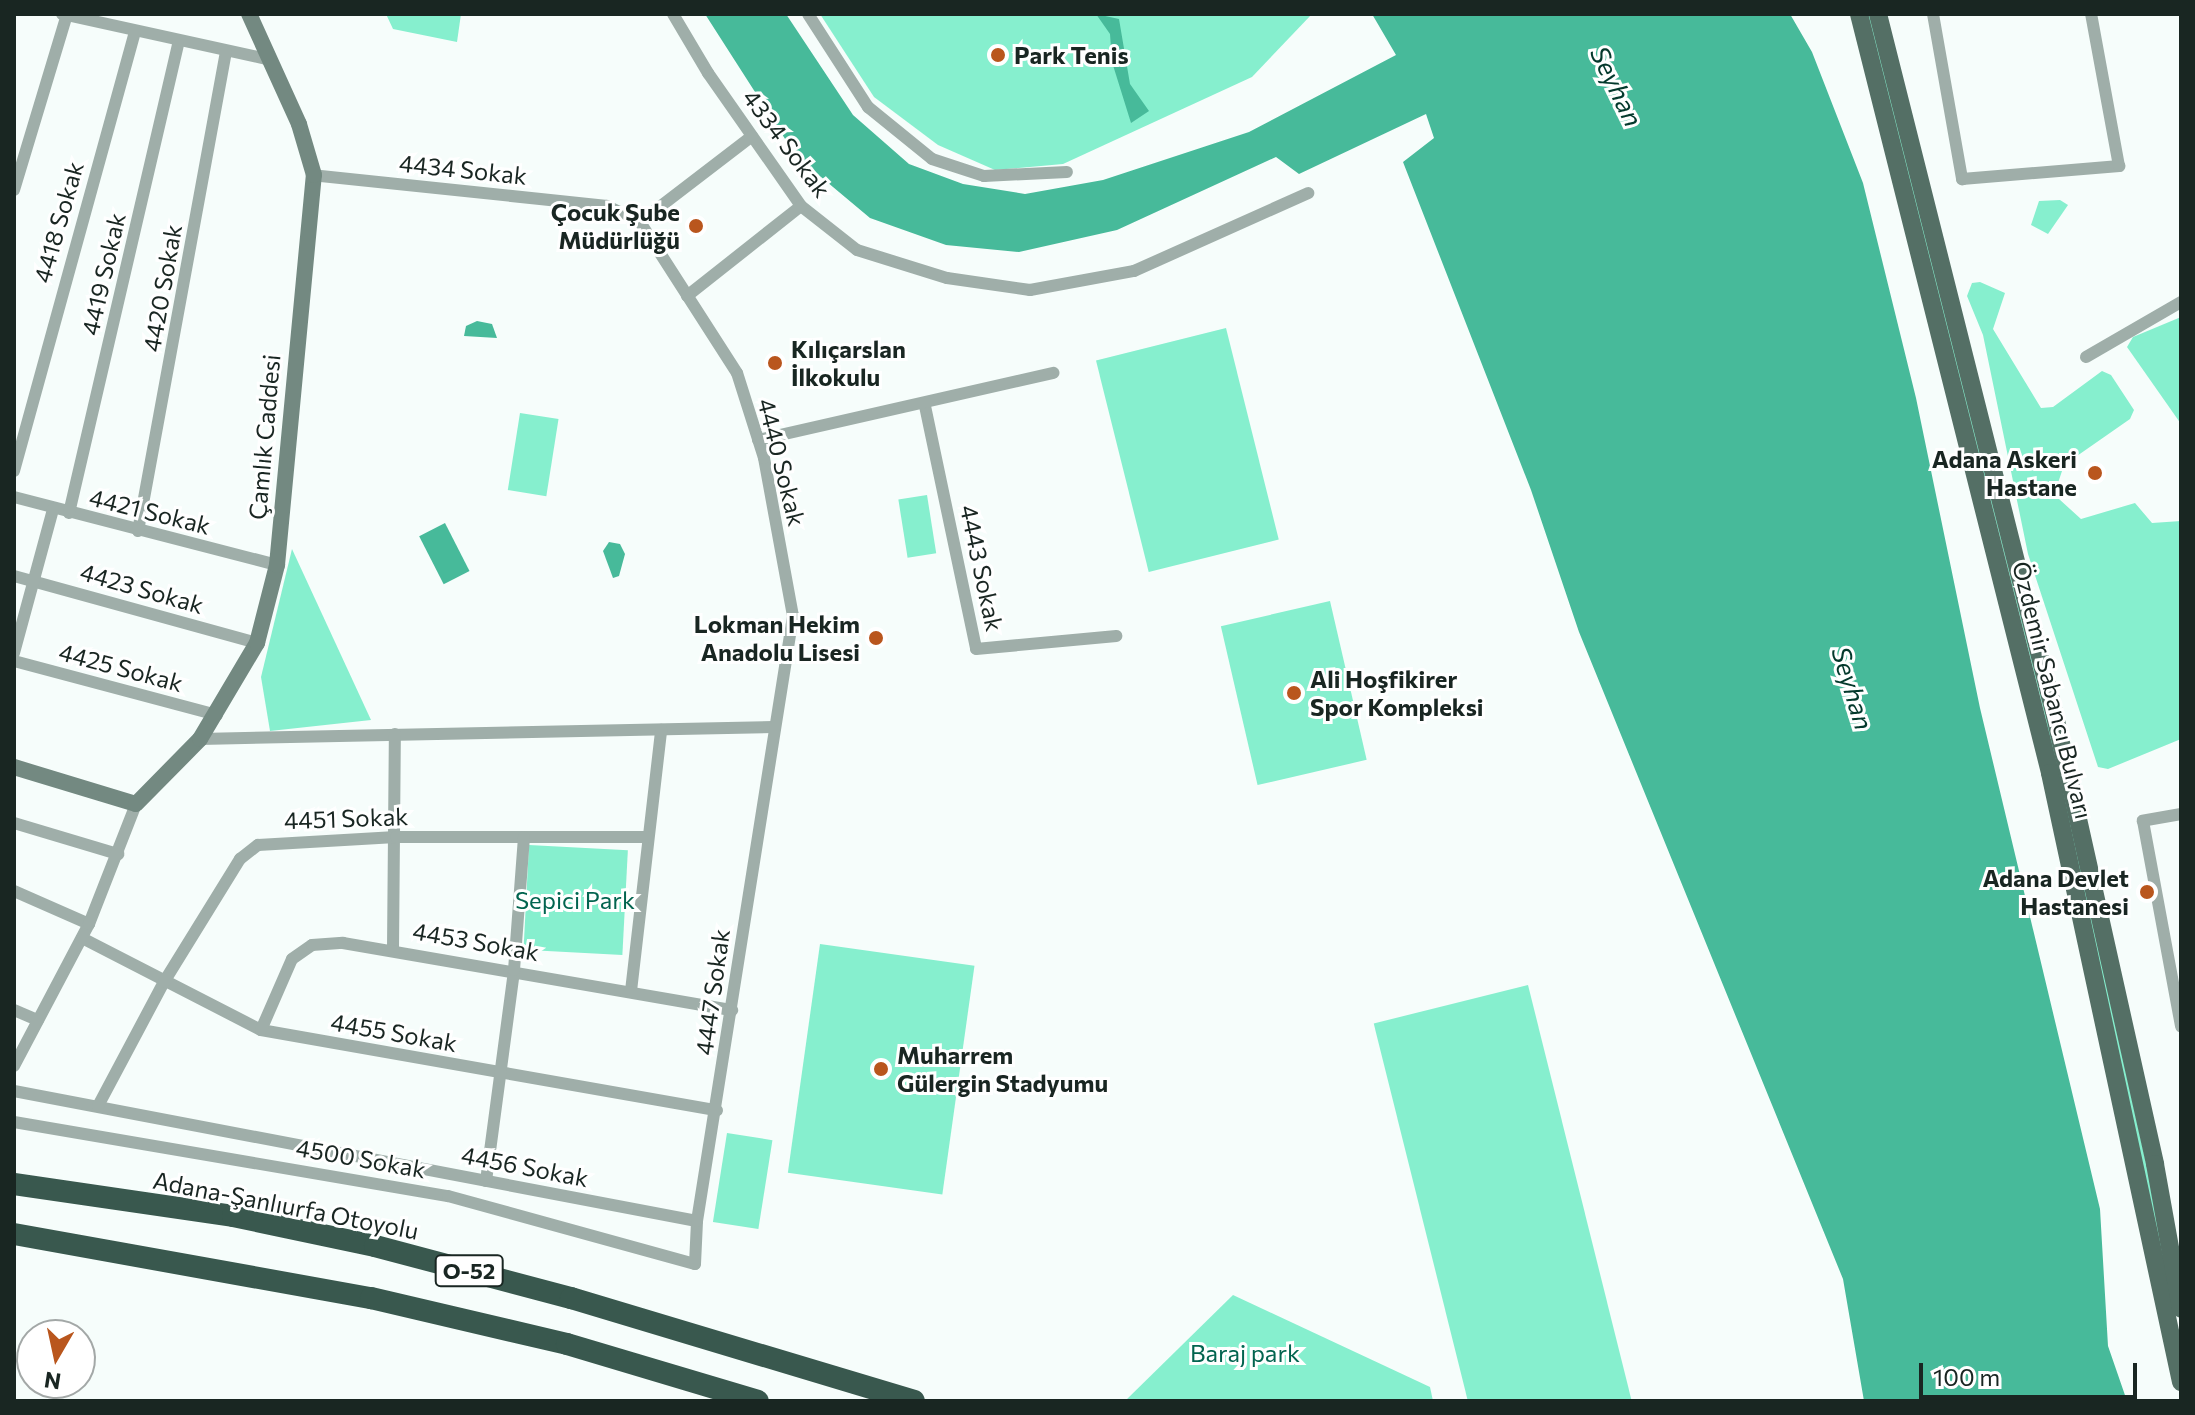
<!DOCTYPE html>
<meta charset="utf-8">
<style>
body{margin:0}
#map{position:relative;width:2195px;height:1415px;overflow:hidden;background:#f6fdfb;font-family:Commissioner,sans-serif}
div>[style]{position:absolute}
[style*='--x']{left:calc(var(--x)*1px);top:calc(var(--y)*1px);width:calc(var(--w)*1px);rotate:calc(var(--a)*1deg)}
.green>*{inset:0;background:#86efce;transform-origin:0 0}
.water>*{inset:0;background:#47ba9a;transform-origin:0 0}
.minor>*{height:12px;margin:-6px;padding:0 6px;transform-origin:6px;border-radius:6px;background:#9faea9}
.secondary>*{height:16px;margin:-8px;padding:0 8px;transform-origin:8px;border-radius:8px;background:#738981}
.primary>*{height:18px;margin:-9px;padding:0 9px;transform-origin:9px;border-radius:9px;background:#546f65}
.motorway>*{height:22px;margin:-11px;padding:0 11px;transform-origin:11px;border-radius:11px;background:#39584e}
.dots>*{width:22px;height:22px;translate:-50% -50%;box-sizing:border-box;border:4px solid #fff;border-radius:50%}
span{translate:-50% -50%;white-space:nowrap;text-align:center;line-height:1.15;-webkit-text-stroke:6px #fff;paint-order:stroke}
.shield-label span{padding:2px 6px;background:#fff;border:2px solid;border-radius:6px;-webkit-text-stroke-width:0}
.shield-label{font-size:22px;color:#192622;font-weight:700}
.poi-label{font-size:24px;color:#192622;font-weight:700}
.left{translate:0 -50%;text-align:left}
.right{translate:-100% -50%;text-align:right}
.street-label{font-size:24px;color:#192622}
.park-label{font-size:24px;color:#02644f}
.water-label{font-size:26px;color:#03392c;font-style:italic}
.frame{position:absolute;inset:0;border:16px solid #192622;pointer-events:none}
.north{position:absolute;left:16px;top:1319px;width:80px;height:80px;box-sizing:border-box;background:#fff;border:2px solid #a3a8a7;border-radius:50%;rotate:189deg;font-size:22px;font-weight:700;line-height:32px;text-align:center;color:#192622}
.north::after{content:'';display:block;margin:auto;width:28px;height:36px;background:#b9561d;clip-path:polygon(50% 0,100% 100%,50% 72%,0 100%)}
.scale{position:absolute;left:1919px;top:1363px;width:218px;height:36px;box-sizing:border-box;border:4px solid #192622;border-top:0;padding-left:10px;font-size:24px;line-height:28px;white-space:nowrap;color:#192622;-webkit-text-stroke:6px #fff;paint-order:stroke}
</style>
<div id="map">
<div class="green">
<div style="clip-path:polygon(386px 14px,461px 14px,457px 42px,393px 29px)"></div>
<div style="clip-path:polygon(820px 14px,1312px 14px,1252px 77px,1063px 164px,995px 170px,938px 145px,874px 97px)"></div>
<div style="clip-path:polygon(1867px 14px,1872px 14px,2035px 661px,2149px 1176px,2169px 1291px,2044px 712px)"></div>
<div style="clip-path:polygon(2060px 200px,2068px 205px,2048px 234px,2031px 225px,2039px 201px)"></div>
<div style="clip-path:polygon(1980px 282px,2005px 293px,1993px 329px,2041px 408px,2053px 407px,2102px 371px,2111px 375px,2134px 410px,2130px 419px,2064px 465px,2056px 489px,2059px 499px,2081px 519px,2135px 503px,2152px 523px,2181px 521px,2181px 739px,2108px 769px,2098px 767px,2028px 554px,1983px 335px,1967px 296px,1972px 283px)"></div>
<div style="clip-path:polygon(2181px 317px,2181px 424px,2127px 347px,2133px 337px)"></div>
<div style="left:1226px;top:328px;width:218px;height:134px;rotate:76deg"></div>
<div style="left:520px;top:413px;width:39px;height:78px;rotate:9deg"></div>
<div style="left:927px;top:495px;width:59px;height:29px;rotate:81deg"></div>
<div style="clip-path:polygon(292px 549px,371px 720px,270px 731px,261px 677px)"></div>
<div style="left:1330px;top:601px;width:163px;height:112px;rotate:77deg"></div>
<div style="left:529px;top:845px;width:99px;height:105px;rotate:3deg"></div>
<div style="left:820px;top:944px;width:156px;height:231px;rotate:8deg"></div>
<div style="left:1528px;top:985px;width:429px;height:159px;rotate:76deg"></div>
<div style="left:727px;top:1133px;width:46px;height:90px;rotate:9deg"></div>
<div style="clip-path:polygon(1233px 1295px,1430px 1387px,1433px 1401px,1125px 1401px)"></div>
</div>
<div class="water">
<div style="clip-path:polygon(705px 14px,786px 14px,853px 115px,909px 164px,963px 184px,1025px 194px,1103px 180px,1249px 132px,1396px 55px,1372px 14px,1790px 14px,1812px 52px,1863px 183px,1916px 398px,1980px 708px,2100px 1209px,2108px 1346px,2127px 1401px,1864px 1401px,1843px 1279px,1579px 632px,1531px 490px,1403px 162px,1434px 138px,1426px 114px,1299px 174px,1276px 157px,1117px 230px,1019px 252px,946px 245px,870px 218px,796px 156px)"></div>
<div style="clip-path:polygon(1096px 14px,1119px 19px,1130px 84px,1149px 111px,1131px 123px,1112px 62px,1110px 34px)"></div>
<div style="clip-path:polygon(477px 321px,492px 324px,497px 338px,464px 336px,466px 326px)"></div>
<div style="left:445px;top:523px;width:54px;height:29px;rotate:63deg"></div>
<div style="clip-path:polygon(609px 542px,620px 544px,625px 554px,619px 576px,613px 578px,603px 551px)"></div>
</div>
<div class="minor">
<div style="--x:62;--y:14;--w:210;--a:12.4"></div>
<div style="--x:673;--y:14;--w:69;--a:59.3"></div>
<div style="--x:708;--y:73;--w:162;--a:55"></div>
<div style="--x:801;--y:206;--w:71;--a:38.2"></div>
<div style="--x:857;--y:250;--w:94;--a:17.3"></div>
<div style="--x:947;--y:278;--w:84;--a:8.2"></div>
<div style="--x:1030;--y:290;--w:106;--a:-10.4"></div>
<div style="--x:1134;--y:271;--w:191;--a:-24.1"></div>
<div style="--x:808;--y:14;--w:111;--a:57.2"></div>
<div style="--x:868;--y:107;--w:82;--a:39.1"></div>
<div style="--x:932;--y:159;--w:55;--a:18.1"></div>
<div style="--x:984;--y:176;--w:83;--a:-2.8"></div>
<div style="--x:1933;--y:14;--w:168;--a:80"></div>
<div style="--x:1962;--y:179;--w:158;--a:-4.7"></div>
<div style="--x:2119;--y:166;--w:155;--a:-100.4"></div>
<div style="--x:14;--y:190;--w:183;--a:-73.2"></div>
<div style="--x:640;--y:222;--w:141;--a:-37.5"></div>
<div style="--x:687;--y:296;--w:145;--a:-38.3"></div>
<div style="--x:2086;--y:357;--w:110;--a:-30.1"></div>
<div style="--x:925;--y:406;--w:248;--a:78.1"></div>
<div style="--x:976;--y:649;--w:141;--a:-5.3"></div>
<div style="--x:758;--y:440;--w:303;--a:-12.8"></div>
<div style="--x:14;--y:471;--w:456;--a:-74.6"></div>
<div style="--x:14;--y:497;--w:272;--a:14.5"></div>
<div style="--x:69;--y:513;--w:481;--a:-76.9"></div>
<div style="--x:138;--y:531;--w:487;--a:-79.6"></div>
<div style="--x:14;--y:576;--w:252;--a:15.4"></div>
<div style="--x:14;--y:653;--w:149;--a:-74.8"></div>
<div style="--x:14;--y:661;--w:210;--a:14.9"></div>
<div style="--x:200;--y:739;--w:573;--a:-1.2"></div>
<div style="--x:2181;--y:814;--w:39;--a:170"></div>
<div style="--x:2143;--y:821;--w:209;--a:79.5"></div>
<div style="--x:14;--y:823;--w:109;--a:16.6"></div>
<div style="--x:14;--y:891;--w:82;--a:23.7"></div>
<div style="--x:82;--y:938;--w:201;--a:27.2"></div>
<div style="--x:261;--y:1030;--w:463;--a:10"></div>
<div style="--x:393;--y:949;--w:215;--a:-89.5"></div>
<div style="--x:631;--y:991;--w:263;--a:-83.4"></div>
<div style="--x:14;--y:1010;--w:26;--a:23"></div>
<div style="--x:261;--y:1030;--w:77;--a:-66.4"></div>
<div style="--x:292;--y:959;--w:24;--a:-35"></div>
<div style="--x:312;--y:945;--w:31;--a:-4"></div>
<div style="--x:343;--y:943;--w:395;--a:9.8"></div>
<div style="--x:14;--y:1066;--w:161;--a:-62.2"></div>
<div style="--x:89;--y:924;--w:129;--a:-68.6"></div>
<div style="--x:14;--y:1091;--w:695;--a:10.78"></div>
<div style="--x:98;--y:1106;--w:140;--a:-62"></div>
<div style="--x:164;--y:982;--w:145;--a:-58.3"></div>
<div style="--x:240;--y:859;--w:23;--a:-38"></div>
<div style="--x:258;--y:845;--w:138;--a:-3.3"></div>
<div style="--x:396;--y:837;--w:252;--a:0"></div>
<div style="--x:14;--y:1122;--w:440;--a:9.7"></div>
<div style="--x:448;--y:1196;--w:256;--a:15.4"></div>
<div style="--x:695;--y:1264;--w:43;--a:-87.3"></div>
<div style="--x:697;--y:1221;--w:613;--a:-80.98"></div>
<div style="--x:793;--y:616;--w:161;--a:-100.4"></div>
<div style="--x:764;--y:458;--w:89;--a:-107.6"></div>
<div style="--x:737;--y:373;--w:179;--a:-122.7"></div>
<div style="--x:640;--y:222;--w:37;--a:-154"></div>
<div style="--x:607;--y:206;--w:295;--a:-174"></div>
<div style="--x:486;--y:1181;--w:213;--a:-82.4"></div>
<div style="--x:514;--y:970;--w:133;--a:-85.7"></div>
</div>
<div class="secondary">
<div style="--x:14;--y:767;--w:127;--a:16.9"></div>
<div style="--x:136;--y:804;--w:91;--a:-45.4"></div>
<div style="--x:200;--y:739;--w:112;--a:-59.3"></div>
<div style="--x:257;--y:643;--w:81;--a:-75.6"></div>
<div style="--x:277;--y:565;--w:392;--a:-84.6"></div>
<div style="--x:314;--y:175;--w:53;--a:-106.4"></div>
<div style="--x:299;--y:124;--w:121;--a:-114.4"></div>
</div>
<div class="primary">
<div style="--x:1859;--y:14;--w:783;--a:75.87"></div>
<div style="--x:2050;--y:773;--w:623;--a:77.86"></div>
<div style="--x:1878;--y:14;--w:724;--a:75.85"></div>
<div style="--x:2055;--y:716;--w:459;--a:77.4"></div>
<div style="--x:2155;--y:1164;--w:147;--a:79.8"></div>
</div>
<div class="motorway">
<div style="--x:14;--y:1184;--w:221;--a:8.3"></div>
<div style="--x:233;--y:1216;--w:145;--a:11.9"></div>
<div style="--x:375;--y:1246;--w:203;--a:14.9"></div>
<div style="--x:571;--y:1298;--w:358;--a:16.7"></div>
<div style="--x:14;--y:1234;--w:363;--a:10.2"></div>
<div style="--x:371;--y:1298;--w:201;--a:13.2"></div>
<div style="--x:567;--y:1344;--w:199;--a:16.6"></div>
</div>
<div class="dots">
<div style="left:998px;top:55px;background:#b9561d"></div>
<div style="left:696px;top:226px;background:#b9561d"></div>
<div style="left:775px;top:363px;background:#b9561d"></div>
<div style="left:2095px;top:473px;background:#b9561d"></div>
<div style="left:876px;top:638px;background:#b9561d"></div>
<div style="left:1294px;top:693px;background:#b9561d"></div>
<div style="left:2147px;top:892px;background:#b9561d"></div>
<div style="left:881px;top:1069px;background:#b9561d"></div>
</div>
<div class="shield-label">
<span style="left:469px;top:1271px">O-52</span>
</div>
<div class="poi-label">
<span class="left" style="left:1014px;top:55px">Park Tenis</span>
<span class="right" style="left:680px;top:226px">Çocuk Şube<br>Müdürlüğü</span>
<span class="left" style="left:791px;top:363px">Kılıçarslan<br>İlkokulu</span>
<span class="right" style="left:2077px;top:473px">Adana Askeri<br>Hastane</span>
<span class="right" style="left:860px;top:638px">Lokman Hekim<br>Anadolu Lisesi</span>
<span class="left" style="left:1310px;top:693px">Ali Hoşfikirer<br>Spor Kompleksi</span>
<span class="right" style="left:2129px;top:892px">Adana Devlet<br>Hastanesi</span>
<span class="left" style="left:897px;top:1069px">Muharrem<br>Gülergin Stadyumu</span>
</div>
<div class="street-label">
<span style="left:787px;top:143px;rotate:53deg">4334 Sokak</span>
<span style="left:463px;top:169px;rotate:6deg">4434 Sokak</span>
<span style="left:58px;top:222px;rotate:-74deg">4418 Sokak</span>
<span style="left:103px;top:274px;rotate:-77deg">4419 Sokak</span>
<span style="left:162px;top:288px;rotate:-80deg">4420 Sokak</span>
<span style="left:264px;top:437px;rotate:-85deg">Çamlık Caddesi</span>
<span style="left:782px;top:462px;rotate:76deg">4440 Sokak</span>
<span style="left:150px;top:511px;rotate:14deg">4421 Sokak</span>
<span style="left:982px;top:568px;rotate:78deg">4443 Sokak</span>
<span style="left:142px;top:588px;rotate:16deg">4423 Sokak</span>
<span style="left:121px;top:667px;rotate:15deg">4425 Sokak</span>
<span style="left:2053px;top:690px;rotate:76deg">Özdemir Sabancı Bulvarı</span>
<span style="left:346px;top:818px;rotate:-2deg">4451 Sokak</span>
<span style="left:476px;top:941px;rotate:10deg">4453 Sokak</span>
<span style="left:712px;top:992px;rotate:-82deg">4447 Sokak</span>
<span style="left:394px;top:1032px;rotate:10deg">4455 Sokak</span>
<span style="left:361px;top:1158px;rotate:10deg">4500 Sokak</span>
<span style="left:525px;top:1166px;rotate:11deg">4456 Sokak</span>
<span style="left:286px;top:1205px;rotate:11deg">Adana-Şanlıurfa Otoyolu</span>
</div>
<div class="park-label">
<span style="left:575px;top:900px">Sepici Park</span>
<span style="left:1245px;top:1353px">Baraj park</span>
</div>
<div class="water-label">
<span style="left:1617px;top:86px;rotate:64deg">Seyhan</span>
<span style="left:1853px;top:688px;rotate:73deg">Seyhan</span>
</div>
<div class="frame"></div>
<div class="north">N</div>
<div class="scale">100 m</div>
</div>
